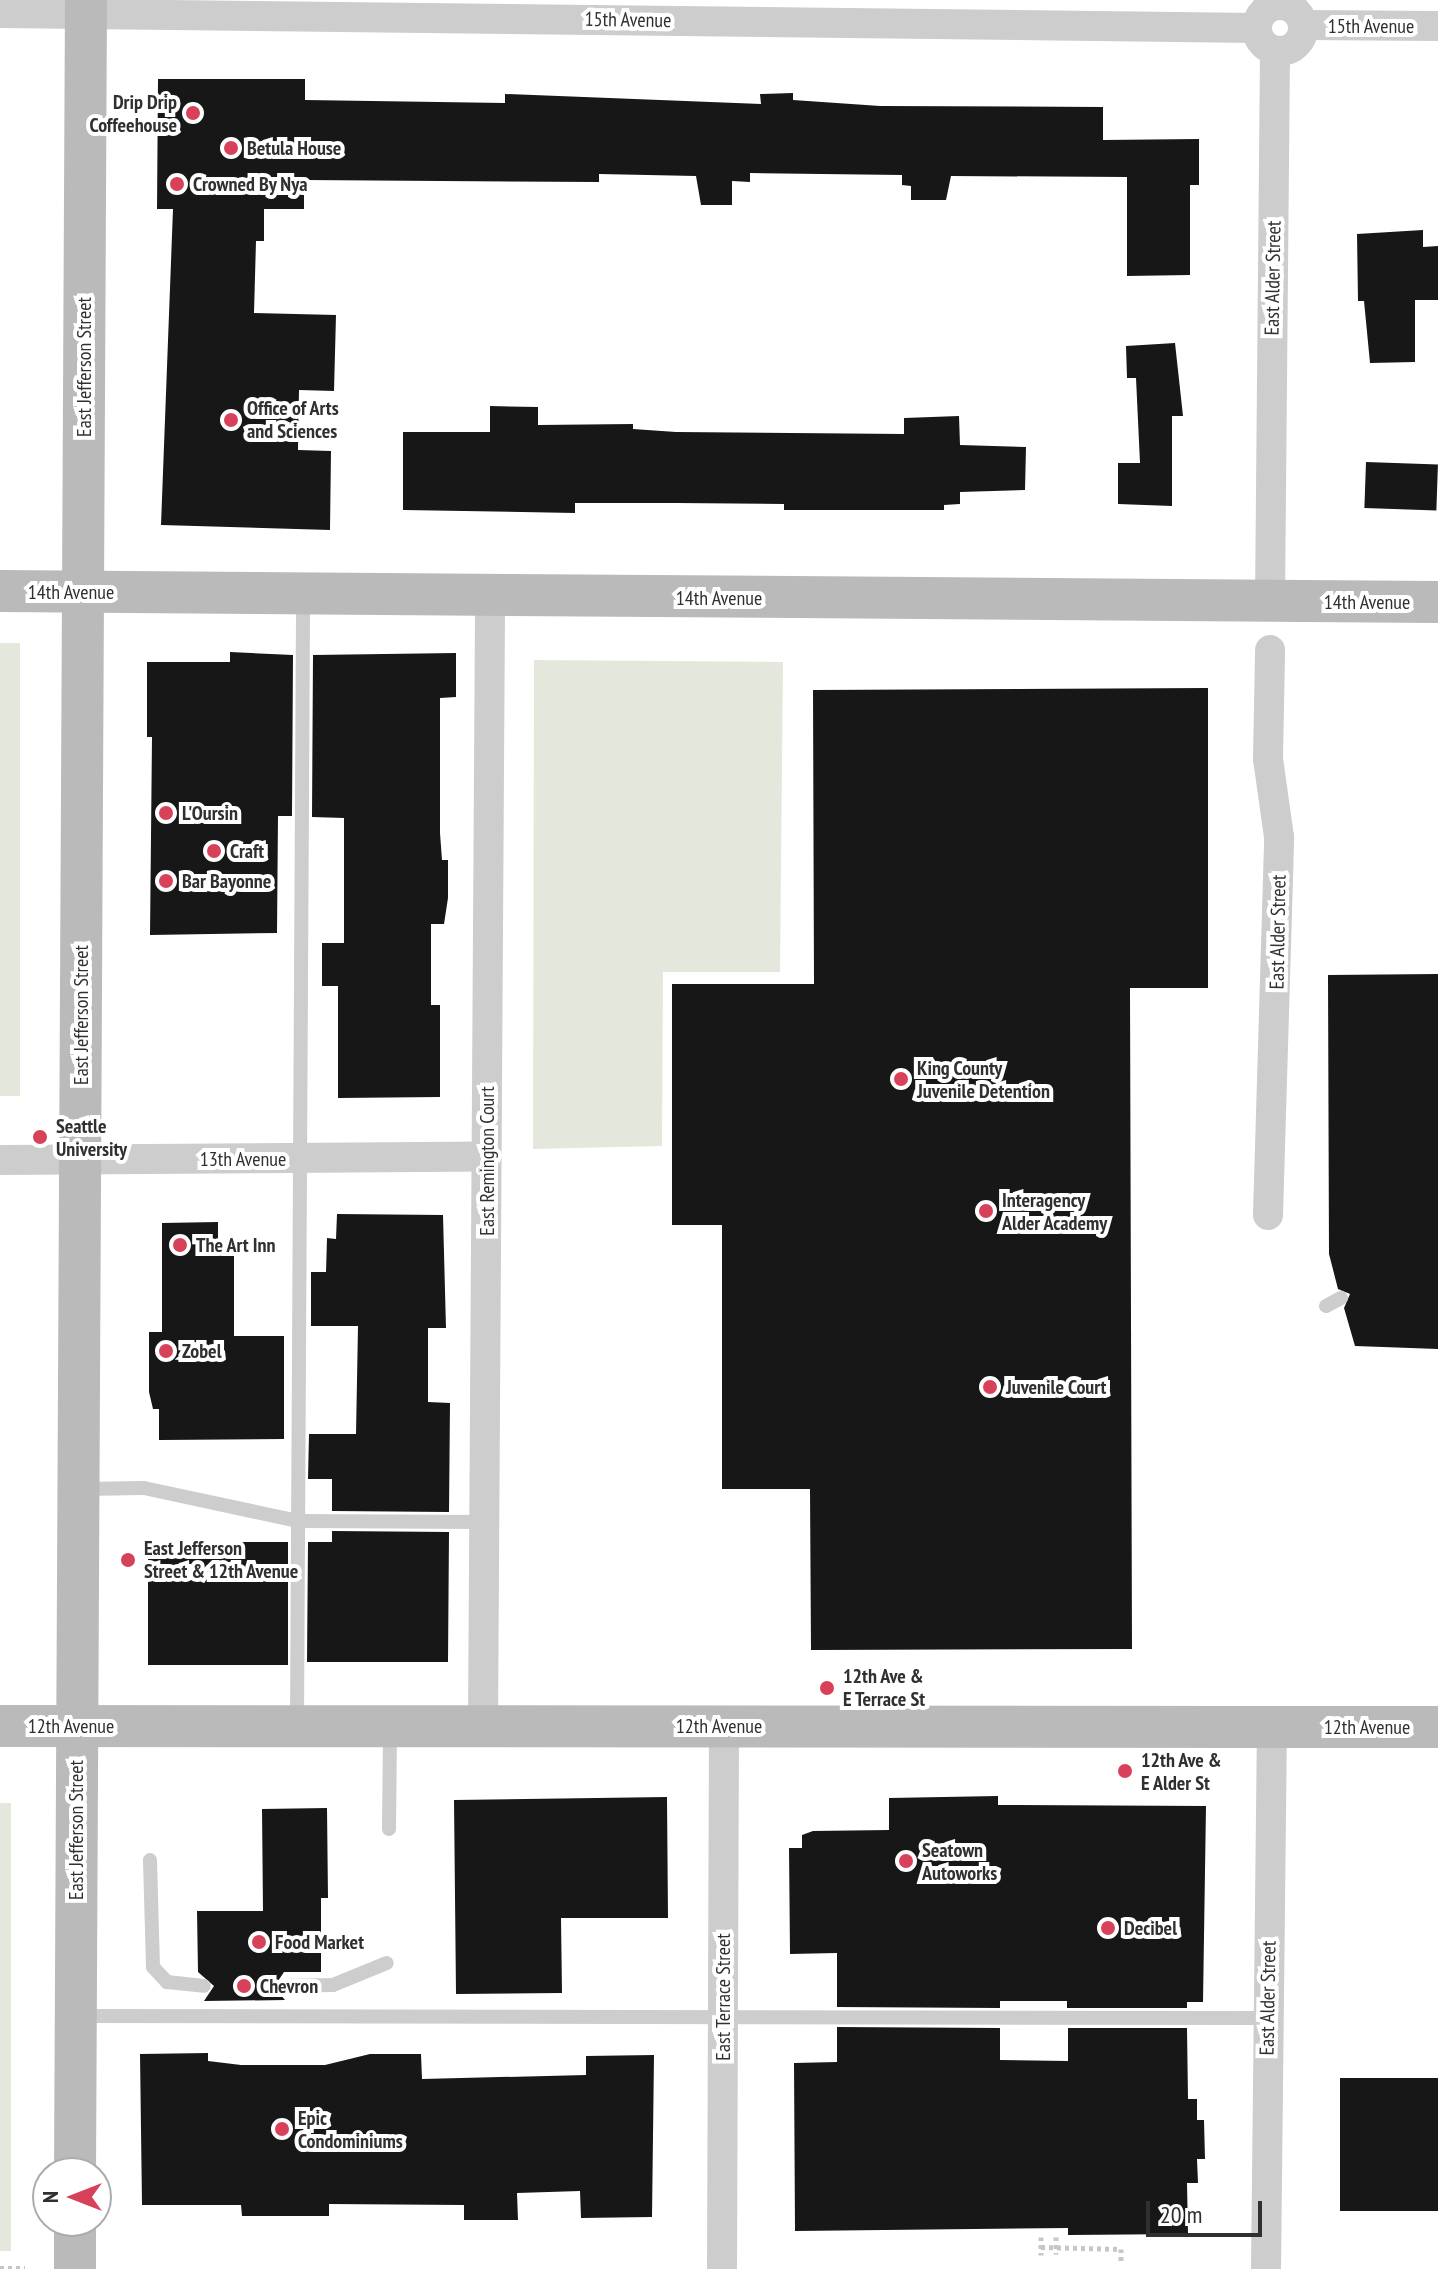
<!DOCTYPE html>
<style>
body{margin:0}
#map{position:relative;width:1438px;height:2269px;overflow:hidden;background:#fff;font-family:"PT Sans Narrow",sans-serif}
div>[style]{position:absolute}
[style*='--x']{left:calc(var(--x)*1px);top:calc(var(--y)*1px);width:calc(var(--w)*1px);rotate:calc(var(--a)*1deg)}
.green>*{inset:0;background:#e4e8dc;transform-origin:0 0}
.building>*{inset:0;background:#171717;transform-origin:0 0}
.path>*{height:5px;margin-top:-2.5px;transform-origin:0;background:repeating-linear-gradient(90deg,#c7c7c7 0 4px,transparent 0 8px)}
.lane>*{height:14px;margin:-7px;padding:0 7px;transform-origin:7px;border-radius:7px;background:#cdcdcd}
.street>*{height:30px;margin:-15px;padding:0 15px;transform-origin:15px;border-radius:15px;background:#cdcdcd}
.street>.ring{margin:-15px;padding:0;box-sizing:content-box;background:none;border:30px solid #cdcdcd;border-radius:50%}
.secondary>*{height:42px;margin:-21px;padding:0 21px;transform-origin:21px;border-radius:21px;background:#bababa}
.dots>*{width:22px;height:22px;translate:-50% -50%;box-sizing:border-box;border:4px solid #fff;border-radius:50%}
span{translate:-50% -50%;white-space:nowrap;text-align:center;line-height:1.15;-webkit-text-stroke:8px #fff;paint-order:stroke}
.street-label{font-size:20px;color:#303030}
.poi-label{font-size:20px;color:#303030;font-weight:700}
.right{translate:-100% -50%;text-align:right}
.left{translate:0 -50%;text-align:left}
.north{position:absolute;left:32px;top:2157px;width:80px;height:80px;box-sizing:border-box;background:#fff;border:2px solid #acacac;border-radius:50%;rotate:270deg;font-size:22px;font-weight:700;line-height:32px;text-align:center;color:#303030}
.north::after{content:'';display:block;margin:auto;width:28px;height:36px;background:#d7425a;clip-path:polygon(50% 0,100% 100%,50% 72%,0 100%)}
.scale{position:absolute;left:1146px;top:2201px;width:116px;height:36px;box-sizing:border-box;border:4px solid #303030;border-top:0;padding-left:10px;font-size:24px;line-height:28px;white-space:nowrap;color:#303030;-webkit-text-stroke:6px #fff;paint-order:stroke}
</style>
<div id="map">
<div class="green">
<div style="left:0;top:643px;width:20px;height:453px"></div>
<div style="clip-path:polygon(534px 660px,783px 662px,780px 972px,663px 972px,662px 1146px,533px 1149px)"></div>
<div style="left:0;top:1803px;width:11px;height:448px"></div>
</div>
<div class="building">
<div style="clip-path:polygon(158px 79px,305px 79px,305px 100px,505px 103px,505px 94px,761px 104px,760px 94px,793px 93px,793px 100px,880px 106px,1103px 107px,1103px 140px,1199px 139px,1199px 185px,1190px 185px,1190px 275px,1127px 276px,1127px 177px,951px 176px,946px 200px,911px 200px,911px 186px,902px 185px,902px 175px,750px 173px,750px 182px,732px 181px,732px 205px,701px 205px,696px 176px,599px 174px,599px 182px,304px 180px,304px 209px,264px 209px,264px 241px,256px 241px,254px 313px,336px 315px,334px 391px,299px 390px,298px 450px,331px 451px,330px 530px,161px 525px,173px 209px,157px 209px)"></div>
<div style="clip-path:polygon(1423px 230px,1423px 247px,1438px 246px,1438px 300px,1415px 300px,1415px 362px,1370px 363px,1364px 301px,1358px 301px,1357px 234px)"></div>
<div style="clip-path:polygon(1175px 343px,1183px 416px,1172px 416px,1172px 506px,1118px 504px,1118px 463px,1140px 463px,1136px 378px,1127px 378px,1126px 346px)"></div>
<div style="clip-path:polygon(490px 406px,538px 407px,538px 425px,633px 424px,633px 429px,676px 432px,904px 434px,904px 418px,959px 416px,960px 445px,1026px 447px,1025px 490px,960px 492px,960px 504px,944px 505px,944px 510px,784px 510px,784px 504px,676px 503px,575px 503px,575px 513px,403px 510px,403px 432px,490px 432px)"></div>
<div style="left:1366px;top:462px;width:72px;height:46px;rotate:2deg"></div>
<div style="clip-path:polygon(230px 652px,293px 655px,292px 816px,278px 816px,277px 933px,150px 935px,152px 737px,147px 737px,147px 662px,230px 662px)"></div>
<div style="clip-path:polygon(456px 653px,456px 697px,440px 698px,440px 833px,442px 860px,448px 860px,448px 898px,444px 924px,431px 924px,431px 1005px,440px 1005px,440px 1097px,338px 1098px,338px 986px,322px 986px,322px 943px,344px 943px,344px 818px,312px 817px,313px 655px)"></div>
<div style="clip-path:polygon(1208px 688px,1208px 988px,1130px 988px,1132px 1649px,811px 1650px,810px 1489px,722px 1489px,722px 1225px,672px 1225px,672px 984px,814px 984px,813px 690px)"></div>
<div style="clip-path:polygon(1438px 974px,1438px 1349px,1355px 1346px,1344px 1308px,1350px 1294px,1338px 1289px,1329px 1254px,1328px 975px)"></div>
<div style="clip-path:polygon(337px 1214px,443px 1215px,446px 1328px,428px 1328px,428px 1402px,450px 1403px,449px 1512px,332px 1511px,332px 1479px,308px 1479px,309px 1434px,356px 1434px,358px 1326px,311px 1326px,311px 1272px,326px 1272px,327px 1238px,336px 1239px)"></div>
<div style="clip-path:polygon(218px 1222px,218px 1239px,234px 1244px,234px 1336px,284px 1336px,284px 1439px,159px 1440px,159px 1409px,153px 1409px,149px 1392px,149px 1332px,162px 1332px,162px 1223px)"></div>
<div style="clip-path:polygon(332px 1531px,449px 1532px,448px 1662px,307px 1662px,308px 1542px,332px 1542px)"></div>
<div style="left:148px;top:1542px;width:140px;height:123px"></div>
<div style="clip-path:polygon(998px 1796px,998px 1805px,1206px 1806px,1203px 2002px,1187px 2002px,1187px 2008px,1067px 2008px,1067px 2001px,1000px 2001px,1000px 2008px,837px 2007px,837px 1953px,790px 1954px,789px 1848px,802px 1848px,802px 1835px,813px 1831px,889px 1830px,889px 1798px)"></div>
<div style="clip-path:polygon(667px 1797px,668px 1918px,561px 1918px,562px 1993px,456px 1994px,454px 1800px)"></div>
<div style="clip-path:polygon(327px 1808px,328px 1898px,321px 1898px,321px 1972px,284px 1972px,274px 1987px,285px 2000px,204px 2001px,214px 1986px,198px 1972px,197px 1911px,263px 1911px,262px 1809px)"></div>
<div style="clip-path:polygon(837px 2027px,1000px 2028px,1000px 2060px,1068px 2061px,1068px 2028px,1187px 2028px,1188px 2099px,1197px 2099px,1197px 2120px,1204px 2120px,1205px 2159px,1197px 2159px,1198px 2183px,1187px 2183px,1188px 2234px,1068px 2235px,1068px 2228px,795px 2231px,794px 2063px,837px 2062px)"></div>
<div style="clip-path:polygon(208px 2053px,208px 2061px,241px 2065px,325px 2065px,370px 2054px,421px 2054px,422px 2079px,586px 2075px,586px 2056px,654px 2055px,652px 2217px,581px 2218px,580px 2191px,517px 2193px,518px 2220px,464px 2220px,464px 2205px,329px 2204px,329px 2216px,242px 2216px,241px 2205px,142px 2205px,140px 2054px)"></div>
<div style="left:1438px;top:2078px;width:133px;height:98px;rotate:90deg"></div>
</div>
<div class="path">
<div style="--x:1041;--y:2237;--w:18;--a:90"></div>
<div style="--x:1056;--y:2237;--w:17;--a:90"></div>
<div style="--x:1041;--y:2247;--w:80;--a:1.4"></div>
<div style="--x:1121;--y:2249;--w:14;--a:90"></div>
<div style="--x:0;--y:2268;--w:25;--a:0"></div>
</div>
<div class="lane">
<div style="--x:1326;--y:1306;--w:17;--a:-28"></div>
<div style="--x:81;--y:1489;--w:63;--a:-0.9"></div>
<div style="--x:144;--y:1488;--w:157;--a:12.1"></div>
<div style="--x:298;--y:1521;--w:187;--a:0.3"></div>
<div style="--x:297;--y:1722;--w:1127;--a:-89.69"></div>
<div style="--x:389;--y:1829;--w:99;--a:-89.4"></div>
<div style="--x:150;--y:1860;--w:107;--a:88.4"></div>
<div style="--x:153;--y:1967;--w:21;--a:47"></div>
<div style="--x:167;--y:1982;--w:37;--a:6"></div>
<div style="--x:284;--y:1986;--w:49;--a:-1.2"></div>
<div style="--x:333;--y:1985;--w:58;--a:-22.2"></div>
<div style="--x:80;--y:2016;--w:1188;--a:0.1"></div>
</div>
<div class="street">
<div class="ring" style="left:1257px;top:5px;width:16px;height:16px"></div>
<div style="--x:0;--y:13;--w:1256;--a:0.68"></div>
<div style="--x:1303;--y:25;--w:135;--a:0.4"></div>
<div style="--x:1270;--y:602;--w:551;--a:-89.48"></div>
<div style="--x:0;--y:1160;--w:487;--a:-0.4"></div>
<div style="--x:1268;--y:1215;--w:378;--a:-88.3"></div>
<div style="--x:1279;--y:837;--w:79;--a:-98"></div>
<div style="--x:1268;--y:759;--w:109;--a:-88.9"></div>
<div style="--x:483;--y:1725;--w:1128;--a:-89.64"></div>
<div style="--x:722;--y:2269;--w:543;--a:-89.79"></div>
<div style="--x:1266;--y:2269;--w:542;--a:-89.37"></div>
</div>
<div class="secondary">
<div style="--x:0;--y:591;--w:1438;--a:0.44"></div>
<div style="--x:0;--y:1726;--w:1438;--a:0.04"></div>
<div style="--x:75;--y:2173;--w:2173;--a:-89.71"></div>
<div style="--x:75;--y:2269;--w:48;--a:-90"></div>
</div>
<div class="dots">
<div style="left:193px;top:113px;background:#d7425a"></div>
<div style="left:231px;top:148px;background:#d7425a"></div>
<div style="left:177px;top:184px;background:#d7425a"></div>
<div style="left:231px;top:420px;background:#d7425a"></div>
<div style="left:166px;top:813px;background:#d7425a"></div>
<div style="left:214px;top:851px;background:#d7425a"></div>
<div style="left:166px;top:881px;background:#d7425a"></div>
<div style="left:901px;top:1079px;background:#d7425a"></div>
<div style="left:40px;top:1137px;background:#d7425a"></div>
<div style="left:986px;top:1211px;background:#d7425a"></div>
<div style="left:180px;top:1245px;background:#d7425a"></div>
<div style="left:166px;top:1351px;background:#d7425a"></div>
<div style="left:990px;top:1387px;background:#d7425a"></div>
<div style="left:128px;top:1560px;background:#d7425a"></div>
<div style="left:827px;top:1688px;background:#d7425a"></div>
<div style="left:1125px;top:1771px;background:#d7425a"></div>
<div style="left:906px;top:1861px;background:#d7425a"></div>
<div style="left:1108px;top:1928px;background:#d7425a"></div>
<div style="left:259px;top:1942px;background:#d7425a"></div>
<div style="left:244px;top:1986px;background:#d7425a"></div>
<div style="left:282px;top:2129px;background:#d7425a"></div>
</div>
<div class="street-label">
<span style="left:628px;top:20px;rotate:1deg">15th Avenue</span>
<span style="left:1371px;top:26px">15th Avenue</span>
<span style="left:1273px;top:278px;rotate:-89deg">East Alder Street</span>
<span style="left:84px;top:367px;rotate:-90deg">East Jefferson Street</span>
<span style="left:71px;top:592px">14th Avenue</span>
<span style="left:719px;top:598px">14th Avenue</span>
<span style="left:1367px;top:602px">14th Avenue</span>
<span style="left:1278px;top:932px;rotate:-89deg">East Alder Street</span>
<span style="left:81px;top:1015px;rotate:-90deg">East Jefferson Street</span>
<span style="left:243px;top:1159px">13th Avenue</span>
<span style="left:487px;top:1161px;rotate:-90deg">East Remington Court</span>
<span style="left:71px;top:1726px">12th Avenue</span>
<span style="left:719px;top:1726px">12th Avenue</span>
<span style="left:1367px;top:1727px">12th Avenue</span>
<span style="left:76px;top:1830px;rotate:-90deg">East Jefferson Street</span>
<span style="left:723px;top:1997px;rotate:-90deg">East Terrace Street</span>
<span style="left:1268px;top:1998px;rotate:-89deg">East Alder Street</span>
</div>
<div class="poi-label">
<span class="right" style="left:177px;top:114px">Drip Drip<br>Coffeehouse</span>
<span class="left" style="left:247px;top:148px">Betula House</span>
<span class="left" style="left:193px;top:184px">Crowned By Nya</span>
<span class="left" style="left:247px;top:420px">Office of Arts<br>and Sciences</span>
<span class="left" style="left:182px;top:813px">L'Oursin</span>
<span class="left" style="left:230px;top:851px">Craft</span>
<span class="left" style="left:182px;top:881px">Bar Bayonne</span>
<span class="left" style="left:917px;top:1080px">King County<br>Juvenile Detention</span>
<span class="left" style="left:56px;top:1138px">Seattle<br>University</span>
<span class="left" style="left:1002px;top:1212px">Interagency<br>Alder Academy</span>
<span class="left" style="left:196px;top:1245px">The Art Inn</span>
<span class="left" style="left:182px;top:1351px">Zobel</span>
<span class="left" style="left:1006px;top:1387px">Juvenile Court</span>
<span class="left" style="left:144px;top:1560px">East Jefferson<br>Street &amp; 12th Avenue</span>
<span class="left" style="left:843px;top:1688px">12th Ave &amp;<br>E Terrace St</span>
<span class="left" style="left:1141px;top:1772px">12th Ave &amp;<br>E Alder St</span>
<span class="left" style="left:922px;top:1862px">Seatown<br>Autoworks</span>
<span class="left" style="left:1124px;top:1928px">Decibel</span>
<span class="left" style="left:275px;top:1942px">Food Market</span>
<span class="left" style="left:260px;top:1986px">Chevron</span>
<span class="left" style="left:298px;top:2130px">Epic<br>Condominiums</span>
</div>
<div class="north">N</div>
<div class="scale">20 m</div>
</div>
